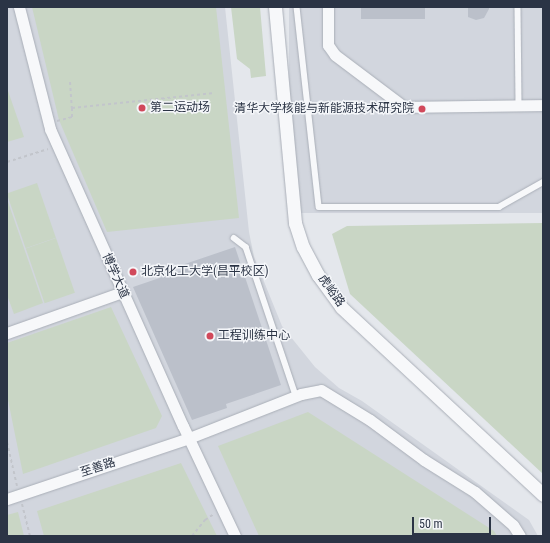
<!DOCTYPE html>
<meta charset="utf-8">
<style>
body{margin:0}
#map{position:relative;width:550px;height:543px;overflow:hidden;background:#e4e7ec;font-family:"Roboto Condensed","Noto Sans SC",sans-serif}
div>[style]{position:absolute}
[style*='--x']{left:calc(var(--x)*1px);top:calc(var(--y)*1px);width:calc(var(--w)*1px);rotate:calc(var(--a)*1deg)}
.built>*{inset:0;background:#d2d6de;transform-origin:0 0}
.green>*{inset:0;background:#c9d6c5;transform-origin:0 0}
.building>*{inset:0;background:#bbc0ca;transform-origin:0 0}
.path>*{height:2px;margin-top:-1px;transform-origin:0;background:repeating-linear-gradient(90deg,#c2c5cb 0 3px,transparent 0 6px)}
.roads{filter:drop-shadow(0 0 1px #a9aeb7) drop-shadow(0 0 1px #a9aeb7)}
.service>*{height:5.5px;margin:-2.75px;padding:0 2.75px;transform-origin:2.75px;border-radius:2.75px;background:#f7f8fa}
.minor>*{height:11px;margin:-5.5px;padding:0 5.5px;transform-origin:5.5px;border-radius:5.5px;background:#f7f8fa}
.tertiary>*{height:13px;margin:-6.5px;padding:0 6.5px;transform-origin:6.5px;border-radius:6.5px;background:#f7f8fa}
.dots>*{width:11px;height:11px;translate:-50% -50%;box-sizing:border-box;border:2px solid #f4f6f9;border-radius:50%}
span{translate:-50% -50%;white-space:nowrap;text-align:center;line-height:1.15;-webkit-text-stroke:3px #f4f6f9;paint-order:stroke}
.poi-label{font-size:12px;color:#2b3445}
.left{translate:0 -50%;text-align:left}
.right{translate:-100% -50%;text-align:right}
.street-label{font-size:12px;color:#2b3445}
.frame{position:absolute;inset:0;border:8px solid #2b3445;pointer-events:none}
.scale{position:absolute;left:412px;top:517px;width:79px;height:18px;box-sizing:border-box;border:2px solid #2b3445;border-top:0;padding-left:5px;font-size:12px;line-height:14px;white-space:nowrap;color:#2b3445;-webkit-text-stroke:3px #f4f6f9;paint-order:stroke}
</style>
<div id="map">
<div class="built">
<div style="clip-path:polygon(7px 7px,225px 7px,249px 232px,254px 257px,282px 326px,315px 367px,339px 388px,362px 401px,529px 520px,538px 536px,7px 536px)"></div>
<div style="left:289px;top:7px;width:254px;height:206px"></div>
</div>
<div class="green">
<div style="clip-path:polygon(32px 7px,216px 7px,239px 218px,107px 232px,59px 120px)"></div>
<div style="clip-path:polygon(231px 7px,260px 7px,266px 76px,251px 78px,250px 69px,237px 59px)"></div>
<div style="clip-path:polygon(7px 88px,24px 137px,7px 142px)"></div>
<div style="left:37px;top:183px;width:58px;height:32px;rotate:71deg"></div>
<div style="clip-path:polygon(7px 199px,43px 303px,14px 314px,7px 295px)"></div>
<div style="clip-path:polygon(543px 223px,543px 474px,350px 294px,332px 234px,347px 226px)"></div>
<div style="left:56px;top:238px;width:58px;height:32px;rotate:71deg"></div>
<div style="clip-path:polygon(111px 307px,162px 416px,156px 428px,23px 474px,7px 395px,7px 343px)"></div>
<div style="clip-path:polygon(308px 412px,494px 531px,497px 536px,259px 536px,218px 446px)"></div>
<div style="clip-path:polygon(181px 463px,217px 536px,44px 536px,37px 511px)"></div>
<div style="clip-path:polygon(18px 512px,24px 536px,7px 536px,7px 515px)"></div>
</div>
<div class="building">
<div style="left:361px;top:7px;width:64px;height:12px"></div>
<div style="clip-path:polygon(468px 7px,489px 7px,489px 9px,484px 18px,476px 20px,468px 17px)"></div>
<div style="clip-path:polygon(235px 247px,281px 385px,226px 404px,227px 408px,192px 420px,133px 287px,183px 270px,182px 265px)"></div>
</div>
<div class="path">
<div style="--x:70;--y:82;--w:26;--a:86"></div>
<div style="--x:57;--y:121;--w:16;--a:-15"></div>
<div style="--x:72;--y:117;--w:9;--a:-90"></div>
<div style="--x:72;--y:108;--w:143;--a:-6"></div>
<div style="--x:7;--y:162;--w:43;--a:-17.6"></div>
<div style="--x:7;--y:442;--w:45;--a:77.2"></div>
<div style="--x:22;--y:504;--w:33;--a:76"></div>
<div style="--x:192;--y:536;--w:21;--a:-51"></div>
<div style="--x:205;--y:520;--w:11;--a:-34"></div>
</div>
<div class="roads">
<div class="service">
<div style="--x:297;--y:7;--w:201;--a:83.7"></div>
<div style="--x:319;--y:207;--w:180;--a:0"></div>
<div style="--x:499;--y:207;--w:51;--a:-29.6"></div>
<div style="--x:518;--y:7;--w:99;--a:89.4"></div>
<div style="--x:234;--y:238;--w:15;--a:37"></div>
<div style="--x:246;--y:247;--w:157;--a:71.4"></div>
</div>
<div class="minor">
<div style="--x:19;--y:7;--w:126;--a:75.7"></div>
<div style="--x:50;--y:129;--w:325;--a:65.9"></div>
<div style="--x:183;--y:426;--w:122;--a:64.7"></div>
<div style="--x:328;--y:7;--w:38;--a:90"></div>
<div style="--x:328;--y:45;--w:12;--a:55"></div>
<div style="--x:335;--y:55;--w:86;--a:37"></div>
<div style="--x:404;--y:107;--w:139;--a:-0.8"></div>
<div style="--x:7;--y:333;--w:122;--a:-19.6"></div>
<div style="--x:7;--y:499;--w:192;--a:-18.5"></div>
<div style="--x:189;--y:438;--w:120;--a:-21.4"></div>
<div style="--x:301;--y:394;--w:20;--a:-11"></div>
<div style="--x:321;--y:390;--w:57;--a:31.5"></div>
<div style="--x:370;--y:420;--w:67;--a:36.5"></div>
<div style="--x:424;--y:460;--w:60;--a:32.1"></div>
<div style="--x:475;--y:492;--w:50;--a:41"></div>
<div style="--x:513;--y:525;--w:13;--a:58"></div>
</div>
<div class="tertiary">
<div style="--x:275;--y:7;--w:217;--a:84.7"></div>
<div style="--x:295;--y:223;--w:25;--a:72"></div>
<div style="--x:303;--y:247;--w:32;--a:62"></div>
<div style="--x:318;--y:275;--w:39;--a:54"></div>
<div style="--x:341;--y:307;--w:276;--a:42.9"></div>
</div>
</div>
<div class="dots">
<div style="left:142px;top:108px;background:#d1495b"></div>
<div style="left:422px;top:109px;background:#d1495b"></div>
<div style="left:133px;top:272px;background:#d1495b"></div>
<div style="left:210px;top:336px;background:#d1495b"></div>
</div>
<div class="poi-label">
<span class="left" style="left:150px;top:108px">第二运动场</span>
<span class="right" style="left:414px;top:109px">清华大学核能与新能源技术研究院</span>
<span class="left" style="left:141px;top:272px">北京化工大学(昌平校区)</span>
<span class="left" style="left:218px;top:336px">工程训练中心</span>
</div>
<div class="street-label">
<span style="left:115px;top:276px;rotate:66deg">博学大道</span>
<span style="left:331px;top:291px;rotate:54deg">虎峪路</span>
<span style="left:98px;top:468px;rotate:-18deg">至善路</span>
</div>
<div class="frame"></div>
<div class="scale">50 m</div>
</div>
